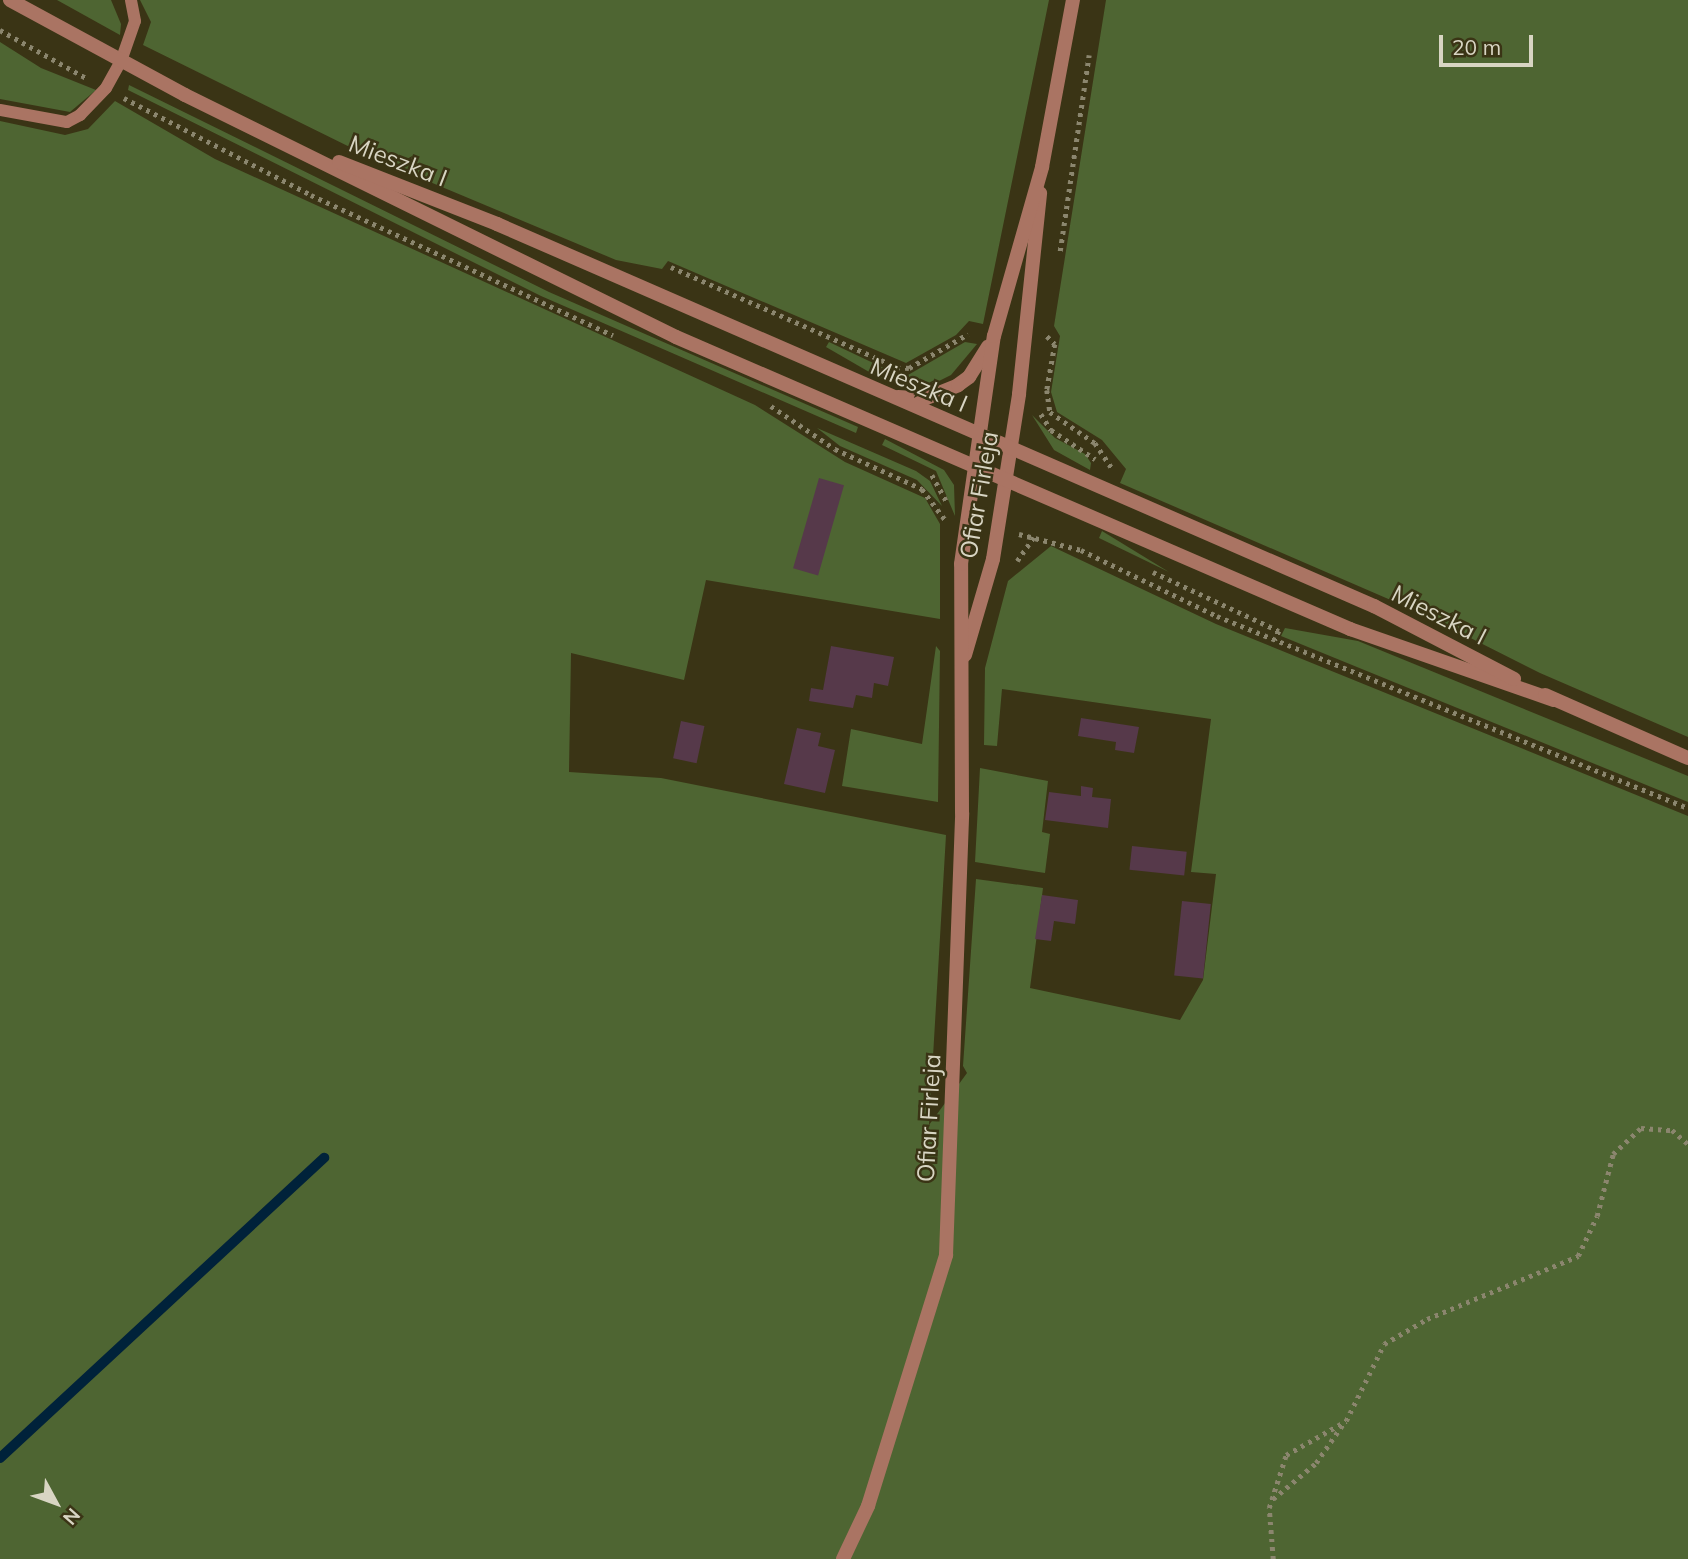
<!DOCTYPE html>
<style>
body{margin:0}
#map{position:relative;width:1688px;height:1559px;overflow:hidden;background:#3a3415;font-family:Mulish,sans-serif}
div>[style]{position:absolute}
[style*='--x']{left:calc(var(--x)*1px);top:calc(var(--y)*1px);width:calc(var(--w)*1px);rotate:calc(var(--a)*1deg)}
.green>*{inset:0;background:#4e6532}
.stream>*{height:10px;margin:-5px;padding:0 5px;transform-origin:5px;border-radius:5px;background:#00223a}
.building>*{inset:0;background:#56394a;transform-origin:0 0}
.path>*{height:4.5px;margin-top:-2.25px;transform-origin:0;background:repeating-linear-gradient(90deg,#8b866e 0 3.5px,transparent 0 8.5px)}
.service>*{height:12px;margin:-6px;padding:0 6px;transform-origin:6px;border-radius:6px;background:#aa7463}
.minor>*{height:14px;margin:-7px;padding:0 7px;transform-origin:7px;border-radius:7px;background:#aa7463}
.tertiary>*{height:14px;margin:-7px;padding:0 7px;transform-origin:7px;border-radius:7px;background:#aa7463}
span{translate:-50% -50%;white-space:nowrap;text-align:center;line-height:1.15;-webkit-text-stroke:5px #3a3415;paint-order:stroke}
.street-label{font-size:24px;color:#d8d5c3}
.north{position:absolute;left:21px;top:1468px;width:70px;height:70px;-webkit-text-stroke:5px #3a3415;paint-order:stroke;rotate:131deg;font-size:19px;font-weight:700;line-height:28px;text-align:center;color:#d8d5c3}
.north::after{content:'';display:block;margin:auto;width:24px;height:32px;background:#d8d5c3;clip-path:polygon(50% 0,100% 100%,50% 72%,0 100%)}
.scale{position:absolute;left:1439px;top:35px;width:94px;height:32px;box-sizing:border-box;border:4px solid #d8d5c3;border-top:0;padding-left:9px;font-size:21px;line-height:24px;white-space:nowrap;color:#d8d5c3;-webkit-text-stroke:5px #3a3415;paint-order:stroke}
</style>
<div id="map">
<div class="green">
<div style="clip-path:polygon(57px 0,111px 0,121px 24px,120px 35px)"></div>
<div style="clip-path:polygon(140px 0,1049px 0,983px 324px,969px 321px,956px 335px,906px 363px,668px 261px,662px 269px,616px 260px,368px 156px,143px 45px,151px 22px)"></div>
<div style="clip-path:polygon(1106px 0,1688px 0,1688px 737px,1540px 673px,1423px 614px,1120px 483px,1126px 469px,1102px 440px,1057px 412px,1051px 392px,1060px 336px,1054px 326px)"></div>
<div style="clip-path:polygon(0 42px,41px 68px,96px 90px,70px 112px,0 99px)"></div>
<div style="clip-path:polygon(129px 85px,549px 292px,858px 427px,856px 433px,541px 296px,128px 90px)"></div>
<div style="clip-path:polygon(115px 101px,215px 159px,755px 405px,845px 462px,925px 498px,940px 524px,940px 619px,706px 580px,684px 680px,571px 653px,569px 772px,661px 778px,946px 835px,929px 1125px,967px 1073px,963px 1066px,976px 879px,1043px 888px,1030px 988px,1180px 1020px,1203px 980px,1216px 874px,1191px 872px,1211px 719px,1002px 689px,997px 746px,984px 745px,985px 668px,1008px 581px,1051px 546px,1216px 624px,1688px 816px,1688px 1559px,0 1559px,0 121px,65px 135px,88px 129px)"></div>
<div style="clip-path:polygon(829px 342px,888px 370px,883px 380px,826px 347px)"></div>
<div style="clip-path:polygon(965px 342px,977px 344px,951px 375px,935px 383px,902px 385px,908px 375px)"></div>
<div style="clip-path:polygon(1032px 415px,1055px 438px,1085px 454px,1091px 463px,1090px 470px,1054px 450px)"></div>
<div style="clip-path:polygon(817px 428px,916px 471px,930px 481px,942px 506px,917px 480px,840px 446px)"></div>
<div style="clip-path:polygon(885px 439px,944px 470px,954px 485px,955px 516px,936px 471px,882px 445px)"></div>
<div style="clip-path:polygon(1102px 531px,1169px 572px,1099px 538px)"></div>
<div style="clip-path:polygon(1285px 628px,1358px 641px,1688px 776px,1688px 802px,1281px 636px)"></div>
<div style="clip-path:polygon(936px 646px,940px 651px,938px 802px,842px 786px,851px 729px,922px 744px)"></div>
<div style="clip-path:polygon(980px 768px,1048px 781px,1042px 832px,1050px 834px,1045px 873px,975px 862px)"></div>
</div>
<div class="stream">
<div style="--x:0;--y:1458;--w:442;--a:-42.8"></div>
</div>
<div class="building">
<div style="left:819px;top:478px;width:26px;height:94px;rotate:16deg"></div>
<div style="clip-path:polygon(831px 646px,894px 657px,888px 686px,874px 683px,872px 698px,856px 695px,853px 708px,809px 701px,811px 688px,823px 690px)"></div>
<div style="clip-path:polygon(1081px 718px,1139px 727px,1134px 753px,1115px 750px,1116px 742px,1078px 736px)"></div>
<div style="left:681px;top:721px;width:24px;height:38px;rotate:12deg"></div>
<div style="clip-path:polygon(797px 728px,821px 733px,818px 746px,835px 750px,825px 793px,784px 784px)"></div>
<div style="clip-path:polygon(1081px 786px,1093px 788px,1092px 797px,1111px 799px,1108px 828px,1045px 820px,1049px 792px,1081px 796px)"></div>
<div style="left:1132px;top:846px;width:55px;height:24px;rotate:6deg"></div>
<div style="clip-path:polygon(1042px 895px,1078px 900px,1075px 924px,1054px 921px,1051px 941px,1035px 939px)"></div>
<div style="left:1182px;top:901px;width:29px;height:75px;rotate:6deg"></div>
</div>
<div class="path">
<div style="--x:0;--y:30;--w:101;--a:29.1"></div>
<div style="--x:124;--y:98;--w:211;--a:27.4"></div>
<div style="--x:311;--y:195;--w:333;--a:24.9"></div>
<div style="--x:1060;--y:251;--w:198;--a:-81.6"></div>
<div style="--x:671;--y:267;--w:247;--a:23.9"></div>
<div style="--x:897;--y:367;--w:12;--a:5"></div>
<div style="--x:909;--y:368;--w:68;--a:-30"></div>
<div style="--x:1047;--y:336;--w:11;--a:45"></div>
<div style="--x:1055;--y:344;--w:47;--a:99.9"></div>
<div style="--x:1047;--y:390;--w:22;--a:82"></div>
<div style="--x:1050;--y:412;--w:55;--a:34.6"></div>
<div style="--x:1095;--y:443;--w:30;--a:56"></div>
<div style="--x:771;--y:406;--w:77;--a:33.9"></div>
<div style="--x:835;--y:449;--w:96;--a:24.7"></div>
<div style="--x:922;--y:489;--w:39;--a:53"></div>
<div style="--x:1041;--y:414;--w:19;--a:58"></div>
<div style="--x:1051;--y:430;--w:53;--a:33.4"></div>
<div style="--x:932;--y:475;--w:29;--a:61"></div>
<div style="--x:1019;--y:534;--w:64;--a:14.5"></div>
<div style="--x:1081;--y:550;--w:151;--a:25.9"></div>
<div style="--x:1217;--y:616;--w:509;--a:22.18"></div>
<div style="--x:1017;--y:561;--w:29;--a:-55"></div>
<div style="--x:1153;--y:572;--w:139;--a:25.1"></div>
<div style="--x:1279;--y:631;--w:10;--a:114"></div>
<div style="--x:1273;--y:1499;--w:56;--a:-39.9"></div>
<div style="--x:1316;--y:1463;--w:47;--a:-55.3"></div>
<div style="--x:1273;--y:1559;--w:51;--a:-94.5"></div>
<div style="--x:1269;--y:1508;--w:56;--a:-72.2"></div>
<div style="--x:1286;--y:1455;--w:69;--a:-29.5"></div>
<div style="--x:1346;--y:1421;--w:86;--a:-63.7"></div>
<div style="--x:1384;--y:1344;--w:50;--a:-30.2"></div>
<div style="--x:1427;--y:1319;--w:164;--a:-22.6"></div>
<div style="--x:1578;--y:1256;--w:44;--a:-64.6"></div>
<div style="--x:1597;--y:1216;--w:64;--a:-75.5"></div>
<div style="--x:1613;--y:1154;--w:38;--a:-43"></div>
<div style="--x:1641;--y:1128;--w:31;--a:4"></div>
<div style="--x:1672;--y:1130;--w:21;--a:41"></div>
</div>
<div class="service">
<div style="--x:0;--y:110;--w:68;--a:10.2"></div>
<div style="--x:67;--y:122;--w:15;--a:-28"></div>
<div style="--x:80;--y:115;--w:37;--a:-46"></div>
<div style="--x:106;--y:88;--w:31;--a:-61"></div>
<div style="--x:121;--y:61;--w:42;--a:-70.7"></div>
<div style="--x:135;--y:21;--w:21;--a:-101"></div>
</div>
<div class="minor">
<div style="--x:898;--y:397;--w:26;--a:4"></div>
<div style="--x:924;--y:399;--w:37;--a:-22"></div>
<div style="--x:958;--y:385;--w:14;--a:-36"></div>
<div style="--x:969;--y:377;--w:36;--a:-58"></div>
<div style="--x:965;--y:655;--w:100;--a:-73.7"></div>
<div style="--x:993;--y:559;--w:167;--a:-81"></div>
<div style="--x:1019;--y:394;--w:202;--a:-84"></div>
<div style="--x:843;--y:1559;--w:59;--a:-64.7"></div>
<div style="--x:868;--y:1506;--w:263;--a:-72.7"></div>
<div style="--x:946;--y:1255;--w:442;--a:-87.9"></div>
<div style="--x:962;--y:813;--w:249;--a:-90.2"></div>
<div style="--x:961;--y:564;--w:230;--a:-81.8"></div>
<div style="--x:994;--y:336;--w:176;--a:-74.1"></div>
<div style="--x:1042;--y:167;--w:170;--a:-79.5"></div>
</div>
<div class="tertiary">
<div style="--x:10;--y:0;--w:199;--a:28.5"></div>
<div style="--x:185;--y:95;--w:547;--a:26.24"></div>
<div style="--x:676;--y:337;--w:735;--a:23.42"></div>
<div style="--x:1350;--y:629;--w:216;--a:19.2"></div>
<div style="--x:339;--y:162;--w:170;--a:21.4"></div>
<div style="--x:497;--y:224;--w:957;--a:23.54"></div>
<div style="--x:1374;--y:606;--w:158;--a:27.5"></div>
<div style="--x:1545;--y:695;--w:156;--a:23.8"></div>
</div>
<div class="street-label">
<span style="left:398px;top:161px;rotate:21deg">Mieszka I</span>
<span style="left:919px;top:385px;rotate:23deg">Mieszka I</span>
<span style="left:979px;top:495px;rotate:-80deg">Ofiar Firleja</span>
<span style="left:1439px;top:615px;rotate:27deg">Mieszka I</span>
<span style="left:929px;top:1118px;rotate:-87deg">Ofiar Firleja</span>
</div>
<div class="north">N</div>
<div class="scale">20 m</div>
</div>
